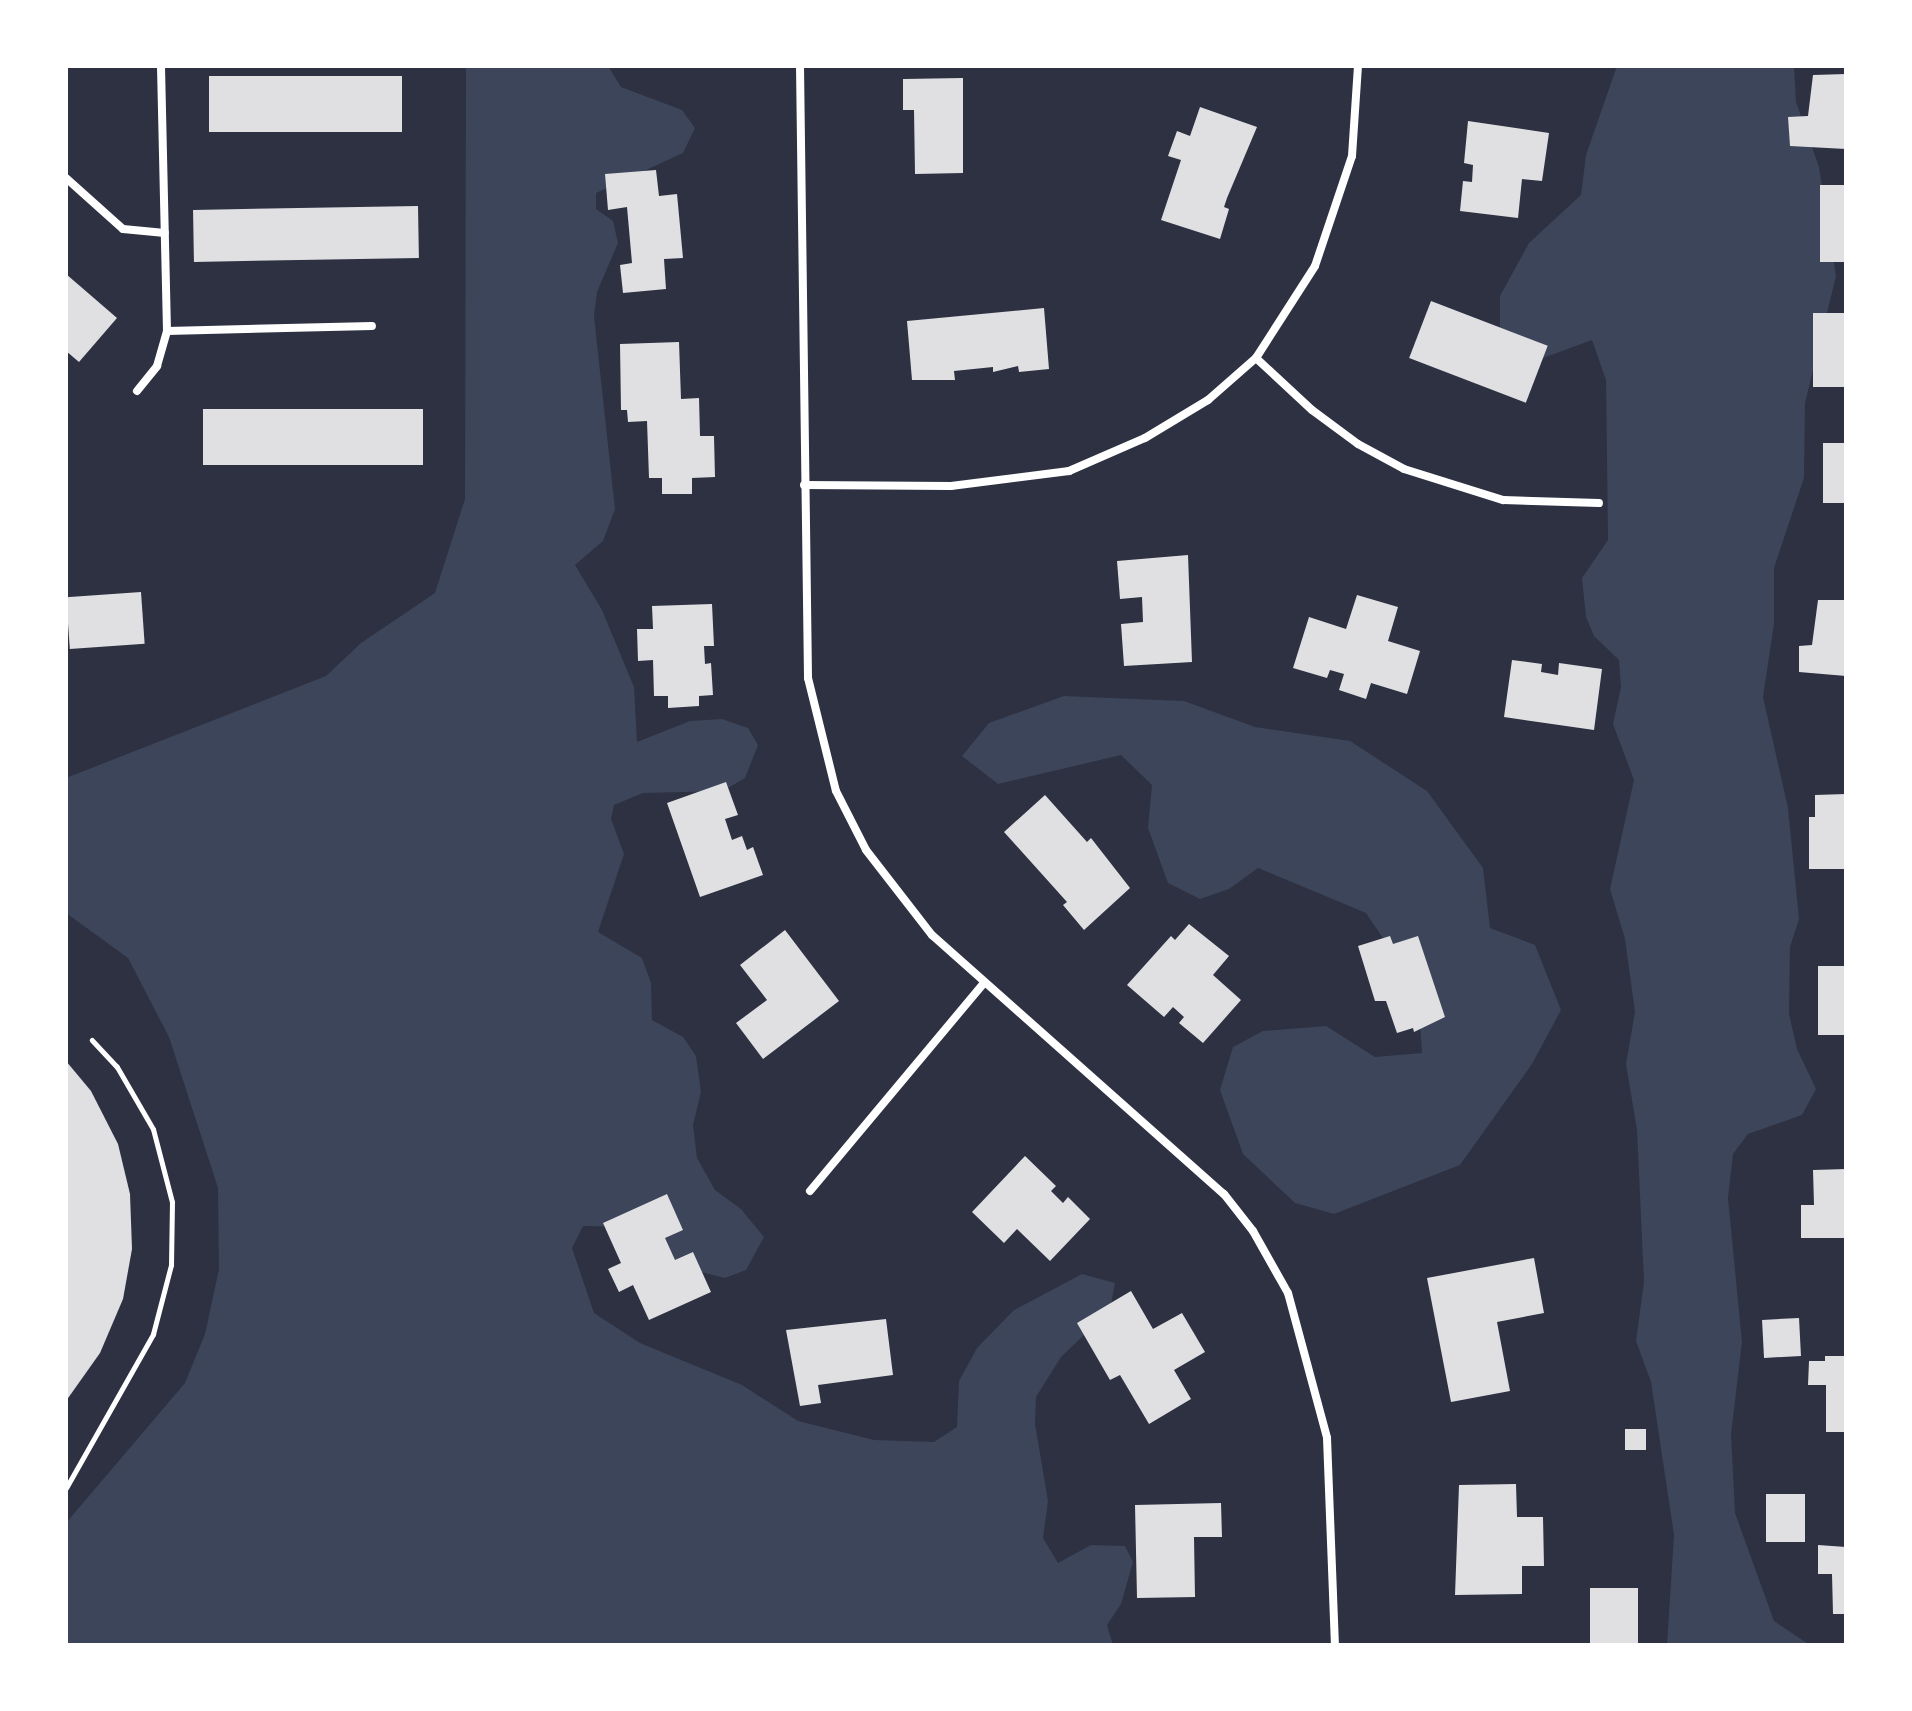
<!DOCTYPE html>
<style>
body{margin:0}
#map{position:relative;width:1912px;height:1711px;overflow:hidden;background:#2d3142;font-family:"Titillium Web",sans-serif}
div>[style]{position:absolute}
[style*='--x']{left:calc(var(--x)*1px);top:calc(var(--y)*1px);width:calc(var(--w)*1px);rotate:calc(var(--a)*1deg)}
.green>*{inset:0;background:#3c4559}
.building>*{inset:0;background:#e0e0e3;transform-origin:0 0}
.path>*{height:5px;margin:-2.5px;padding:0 2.5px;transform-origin:2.5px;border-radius:2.5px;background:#fff}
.minor>*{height:8px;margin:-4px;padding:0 4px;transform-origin:4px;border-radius:4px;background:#fff}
span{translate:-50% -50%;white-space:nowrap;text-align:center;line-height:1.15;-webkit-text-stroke:6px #fff;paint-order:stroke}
.frame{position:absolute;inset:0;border:68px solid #fff;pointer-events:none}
</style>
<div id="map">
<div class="green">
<div style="clip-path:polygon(466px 66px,608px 66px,621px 87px,682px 110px,695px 128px,683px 153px,596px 193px,596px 209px,613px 221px,618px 243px,597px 292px,594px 316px,615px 509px,603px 541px,575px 565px,602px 610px,634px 687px,637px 742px,690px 721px,722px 719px,748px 728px,758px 745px,745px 778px,723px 791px,643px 793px,614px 805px,611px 819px,624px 854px,598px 932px,642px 958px,651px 983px,652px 1020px,683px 1037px,696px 1056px,701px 1092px,693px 1125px,697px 1158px,715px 1190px,741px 1209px,764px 1237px,746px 1270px,725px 1278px,681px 1267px,636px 1227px,583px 1226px,572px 1248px,594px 1313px,640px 1343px,742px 1385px,798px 1421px,874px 1440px,934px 1442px,957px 1427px,959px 1381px,977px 1348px,1014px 1310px,1082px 1274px,1115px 1283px,1110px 1310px,1061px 1357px,1036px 1397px,1035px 1424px,1048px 1501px,1043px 1538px,1058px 1563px,1091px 1545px,1125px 1546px,1133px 1562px,1121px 1604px,1107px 1625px,1113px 1645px,66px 1645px,66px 1523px,185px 1383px,205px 1334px,219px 1269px,218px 1188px,169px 1037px,128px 958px,66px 913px,66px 778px,326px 676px,361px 643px,435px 593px,465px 499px)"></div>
<div style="clip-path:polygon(1617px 66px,1794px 66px,1796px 102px,1819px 167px,1836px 276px,1805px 403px,1804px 478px,1774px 568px,1774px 624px,1763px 697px,1788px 808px,1799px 919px,1790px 947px,1789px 1014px,1797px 1049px,1816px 1089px,1802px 1115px,1748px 1134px,1733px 1154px,1728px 1198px,1742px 1342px,1731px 1434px,1735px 1513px,1774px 1621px,1810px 1645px,1667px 1645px,1674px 1535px,1651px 1382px,1636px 1341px,1644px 1282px,1637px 1130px,1626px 1064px,1635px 1012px,1625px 939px,1610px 889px,1634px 780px,1613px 724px,1621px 687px,1619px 660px,1594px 636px,1586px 617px,1582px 578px,1608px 540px,1606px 380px,1592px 340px,1532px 362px,1500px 341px,1500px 296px,1529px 243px,1581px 195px,1586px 155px)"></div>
<div style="clip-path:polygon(1064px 696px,1184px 701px,1255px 727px,1350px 741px,1427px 791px,1483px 868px,1490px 928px,1535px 945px,1561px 1010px,1532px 1064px,1460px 1165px,1334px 1214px,1295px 1203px,1243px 1154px,1220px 1090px,1233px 1047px,1263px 1031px,1326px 1026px,1375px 1057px,1422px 1053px,1418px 990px,1366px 913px,1258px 868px,1229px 889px,1200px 899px,1168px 883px,1148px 828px,1152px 785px,1121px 755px,998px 784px,962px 756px,989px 723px)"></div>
</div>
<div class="building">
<div style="clip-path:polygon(1846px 74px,1846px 149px,1790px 146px,1788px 117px,1808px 116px,1813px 75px)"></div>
<div style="left:209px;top:76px;width:193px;height:56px"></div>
<div style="clip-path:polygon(963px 78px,963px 173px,915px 174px,914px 110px,903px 110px,903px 79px)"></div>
<div style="clip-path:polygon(1200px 107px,1257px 127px,1227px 198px,1224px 207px,1229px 209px,1220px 239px,1161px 220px,1181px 160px,1168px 156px,1177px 131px,1190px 136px)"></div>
<div style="clip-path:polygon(1468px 121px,1549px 133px,1542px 181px,1522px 179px,1518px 218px,1460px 211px,1463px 181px,1472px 182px,1473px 165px,1464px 163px)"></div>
<div style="clip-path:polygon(656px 170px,659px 196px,677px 194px,683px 258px,664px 259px,666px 289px,623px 293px,620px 265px,632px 263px,627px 207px,608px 210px,605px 174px)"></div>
<div style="left:1846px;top:185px;width:77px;height:26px;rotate:90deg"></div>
<div style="left:418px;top:206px;width:52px;height:225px;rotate:89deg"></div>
<div style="clip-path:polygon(66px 274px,117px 318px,79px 362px,66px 351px)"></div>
<div style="left:1431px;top:301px;width:125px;height:61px;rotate:21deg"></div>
<div style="clip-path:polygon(1044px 308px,1049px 369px,1019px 372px,1018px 366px,993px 372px,993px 367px,954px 371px,955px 380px,912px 380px,907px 321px)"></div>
<div style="left:1813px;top:313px;width:33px;height:74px"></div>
<div style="clip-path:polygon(679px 342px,681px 399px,699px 398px,700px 436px,714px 436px,715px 477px,692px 478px,692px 494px,662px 494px,662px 478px,649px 478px,647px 421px,628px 422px,627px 410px,621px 410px,620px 344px)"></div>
<div style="left:203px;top:409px;width:220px;height:56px"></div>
<div style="left:1823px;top:443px;width:23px;height:60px"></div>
<div style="clip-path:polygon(1188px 555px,1192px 662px,1124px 666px,1121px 624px,1143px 622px,1142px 597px,1120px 599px,1117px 561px)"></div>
<div style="left:141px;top:592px;width:52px;height:75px;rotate:86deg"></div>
<div style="clip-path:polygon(1357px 595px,1398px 607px,1388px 641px,1420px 651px,1407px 694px,1371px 683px,1366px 699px,1339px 690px,1344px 674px,1330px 670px,1327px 678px,1293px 668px,1309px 617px,1346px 629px)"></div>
<div style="clip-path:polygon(1818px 600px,1846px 600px,1846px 676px,1799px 672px,1799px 646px,1812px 645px)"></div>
<div style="clip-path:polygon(712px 604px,714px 646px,704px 646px,705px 664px,711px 663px,713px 695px,699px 696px,699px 706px,668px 708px,668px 696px,654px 696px,653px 660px,638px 661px,637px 629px,653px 629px,652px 606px)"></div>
<div style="clip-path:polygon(1512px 660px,1542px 664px,1541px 672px,1558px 675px,1559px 663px,1602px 669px,1594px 730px,1504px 717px)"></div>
<div style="clip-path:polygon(726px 782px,738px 815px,725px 819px,732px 840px,742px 836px,747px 850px,753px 847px,763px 875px,700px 897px,667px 803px)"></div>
<div style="clip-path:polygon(1846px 794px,1846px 869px,1809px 869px,1809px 817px,1815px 817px,1815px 795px)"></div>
<div style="clip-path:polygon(1045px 795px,1087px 842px,1091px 838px,1130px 888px,1084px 930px,1063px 905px,1067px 902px,1004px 832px)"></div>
<div style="clip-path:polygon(1189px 924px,1229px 956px,1213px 975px,1241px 1000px,1203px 1043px,1179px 1023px,1184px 1017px,1173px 1007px,1164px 1017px,1127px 985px,1171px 936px,1175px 940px)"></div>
<div style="clip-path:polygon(785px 930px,839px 1001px,763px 1059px,736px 1023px,767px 1000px,740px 965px)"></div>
<div style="clip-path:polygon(1390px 936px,1393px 944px,1418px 936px,1445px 1017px,1414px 1032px,1413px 1028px,1397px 1033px,1386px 1001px,1375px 1001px,1358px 946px)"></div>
<div style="left:1846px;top:966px;width:69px;height:28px;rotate:90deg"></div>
<div style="clip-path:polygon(66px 1061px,91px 1091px,118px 1144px,130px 1194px,132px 1249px,123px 1299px,100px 1353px,66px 1401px)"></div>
<div style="clip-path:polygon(1025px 1156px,1056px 1186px,1051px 1191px,1063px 1203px,1068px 1197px,1090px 1219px,1050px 1261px,1017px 1229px,1004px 1243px,972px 1212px)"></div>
<div style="clip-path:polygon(1846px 1169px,1846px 1238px,1801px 1238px,1801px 1205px,1814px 1205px,1813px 1170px)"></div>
<div style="clip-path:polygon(667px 1194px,683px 1230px,665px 1238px,675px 1260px,693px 1252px,711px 1292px,649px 1320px,633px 1285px,619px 1292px,608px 1269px,621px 1263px,603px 1223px)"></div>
<div style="clip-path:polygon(1534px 1258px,1544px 1313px,1497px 1322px,1510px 1391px,1451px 1402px,1427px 1278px)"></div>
<div style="clip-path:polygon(1131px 1291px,1153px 1329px,1182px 1313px,1205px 1352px,1174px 1370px,1191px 1399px,1149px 1424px,1120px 1375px,1110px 1380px,1077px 1323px)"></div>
<div style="left:1799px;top:1318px;width:38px;height:37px;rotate:87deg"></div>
<div style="clip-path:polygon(886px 1319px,893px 1375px,818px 1385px,821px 1403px,800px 1406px,786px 1330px)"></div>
<div style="clip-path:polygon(1825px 1356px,1846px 1356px,1846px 1432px,1826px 1432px,1826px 1385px,1808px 1385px,1809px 1361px,1825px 1361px)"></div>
<div style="left:1646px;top:1429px;width:21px;height:21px;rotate:90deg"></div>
<div style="clip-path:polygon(1516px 1484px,1517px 1517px,1543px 1517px,1544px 1566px,1522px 1566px,1522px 1594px,1455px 1595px,1459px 1485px)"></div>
<div style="left:1805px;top:1494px;width:48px;height:39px;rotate:90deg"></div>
<div style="clip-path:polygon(1221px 1503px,1222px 1537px,1194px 1537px,1195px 1597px,1137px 1598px,1135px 1505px)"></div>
<div style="clip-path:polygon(1818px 1545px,1846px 1547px,1846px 1614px,1833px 1614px,1832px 1574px,1818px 1574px)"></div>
<div style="left:1590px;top:1588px;width:48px;height:57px"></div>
</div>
<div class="path">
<div style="--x:66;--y:1488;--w:177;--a:-60.5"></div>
<div style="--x:153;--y:1334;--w:71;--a:-75.4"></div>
<div style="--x:171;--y:1265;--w:63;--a:-89.1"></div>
<div style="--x:172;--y:1202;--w:75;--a:-104.6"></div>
<div style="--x:153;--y:1129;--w:72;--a:-120.1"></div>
<div style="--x:117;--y:1067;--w:37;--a:-133"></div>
</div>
<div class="minor">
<div style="--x:800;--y:66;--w:612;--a:89.25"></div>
<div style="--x:808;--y:678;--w:116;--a:76.1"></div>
<div style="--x:836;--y:791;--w:66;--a:63"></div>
<div style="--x:866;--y:850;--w:108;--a:52.2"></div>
<div style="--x:932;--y:935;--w:390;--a:41.6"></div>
<div style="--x:1224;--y:1194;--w:47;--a:51.9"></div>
<div style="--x:1253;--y:1231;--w:71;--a:60.6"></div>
<div style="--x:1288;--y:1293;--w:150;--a:74.9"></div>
<div style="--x:1327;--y:1438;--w:207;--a:87.8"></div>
<div style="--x:66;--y:178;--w:76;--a:41.8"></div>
<div style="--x:123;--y:229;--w:42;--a:5.4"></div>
<div style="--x:167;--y:331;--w:205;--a:-1.4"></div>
<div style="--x:1256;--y:358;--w:76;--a:42.9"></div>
<div style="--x:1312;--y:410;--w:57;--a:36.5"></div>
<div style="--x:1358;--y:444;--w:52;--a:28.5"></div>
<div style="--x:1404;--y:469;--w:104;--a:17.4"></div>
<div style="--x:1503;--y:500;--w:96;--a:1.8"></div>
<div style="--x:137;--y:391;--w:32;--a:-51"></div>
<div style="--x:157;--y:366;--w:36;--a:-74"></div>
<div style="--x:167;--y:331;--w:265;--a:-91.3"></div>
<div style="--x:804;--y:485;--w:147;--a:0.4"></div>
<div style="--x:951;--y:486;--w:119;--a:-7.2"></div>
<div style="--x:1069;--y:471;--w:83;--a:-23.5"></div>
<div style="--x:1145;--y:438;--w:74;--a:-31.1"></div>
<div style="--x:1208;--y:400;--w:64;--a:-41.2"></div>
<div style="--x:1256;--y:358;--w:109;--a:-57.3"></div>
<div style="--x:1315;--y:266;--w:116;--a:-71.4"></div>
<div style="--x:1352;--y:156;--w:90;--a:-86.2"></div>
<div style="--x:810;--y:1191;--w:271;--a:-50.1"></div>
</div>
<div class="frame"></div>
</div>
